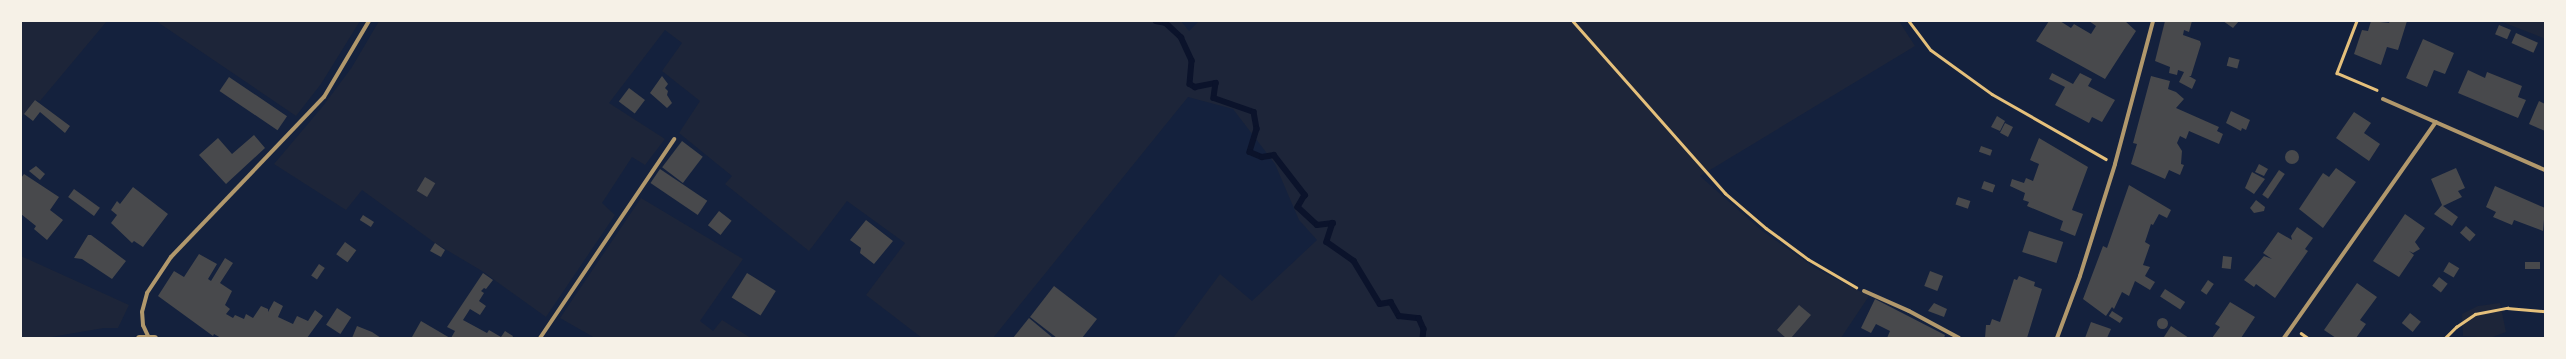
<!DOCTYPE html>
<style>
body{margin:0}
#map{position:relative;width:2566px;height:359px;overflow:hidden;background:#14213d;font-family:Commissioner,sans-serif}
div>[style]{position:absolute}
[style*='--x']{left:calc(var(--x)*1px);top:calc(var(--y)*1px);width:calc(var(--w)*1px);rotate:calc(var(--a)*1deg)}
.green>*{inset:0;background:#1d2539}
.stream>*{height:5.5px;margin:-2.75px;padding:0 2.75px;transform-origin:2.75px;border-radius:2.75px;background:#0b132b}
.building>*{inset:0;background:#48494c;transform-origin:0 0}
.round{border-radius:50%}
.path>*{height:2.5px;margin:-1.25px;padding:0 1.25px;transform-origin:1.25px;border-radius:1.25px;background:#e5c07b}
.minor>*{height:4px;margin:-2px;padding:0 2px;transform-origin:2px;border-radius:2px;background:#b1986c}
.tertiary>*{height:7px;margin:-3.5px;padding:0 3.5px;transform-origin:3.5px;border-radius:3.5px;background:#b1986c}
span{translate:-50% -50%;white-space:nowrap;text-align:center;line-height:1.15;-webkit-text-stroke:4px #f6f1e7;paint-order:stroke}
.frame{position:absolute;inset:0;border:22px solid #f6f1e7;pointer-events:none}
</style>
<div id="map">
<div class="green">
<div style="clip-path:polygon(21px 21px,107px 21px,40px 101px,35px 100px,21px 118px)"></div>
<div style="clip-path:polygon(156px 21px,360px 21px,321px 84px,296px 116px)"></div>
<div style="clip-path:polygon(379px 21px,1181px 21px,1189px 31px,1199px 21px,1899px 21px,1915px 46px,1700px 176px,1761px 230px,1815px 268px,1869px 296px,1841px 338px,1173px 338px,1220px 274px,1252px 301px,1317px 240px,1299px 220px,1275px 164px,1233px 109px,1188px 97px,993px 338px,922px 338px,866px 295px,905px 243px,847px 201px,809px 251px,725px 184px,732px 176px,679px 133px,700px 101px,662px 71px,682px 43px,665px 30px,609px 103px,665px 139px,645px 165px,632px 157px,602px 203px,615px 215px,546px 317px,482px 271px,435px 243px,362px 190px,346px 210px,274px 164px,323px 106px,352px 67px)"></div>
<div style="clip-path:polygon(2500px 21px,2545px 21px,2545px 40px,2543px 38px)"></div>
<div style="clip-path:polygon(641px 198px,743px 259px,700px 321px,713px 331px,722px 320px,751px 338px,595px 338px,560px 318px)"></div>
<div style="clip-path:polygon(21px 256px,129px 305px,118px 328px,104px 328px,45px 338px,21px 338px)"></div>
<div style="clip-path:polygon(2500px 303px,2506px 332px,2490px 338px,2463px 336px,2462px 314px,2478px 306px)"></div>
</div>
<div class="stream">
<div style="--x:1156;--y:21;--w:10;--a:11"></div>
<div style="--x:1166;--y:23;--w:21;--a:43"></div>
<div style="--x:1181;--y:37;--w:26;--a:65"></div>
<div style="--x:1192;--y:61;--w:23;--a:95"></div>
<div style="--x:1190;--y:84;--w:6;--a:31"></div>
<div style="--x:1195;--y:87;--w:21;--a:-11"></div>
<div style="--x:1216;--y:83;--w:15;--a:98"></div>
<div style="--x:1214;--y:98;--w:42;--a:19.3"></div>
<div style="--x:1254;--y:112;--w:17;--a:80"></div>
<div style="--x:1257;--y:129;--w:24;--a:107"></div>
<div style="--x:1250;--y:152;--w:13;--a:23"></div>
<div style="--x:1262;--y:157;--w:12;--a:-9"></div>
<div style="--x:1274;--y:155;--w:51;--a:52.2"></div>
<div style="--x:1305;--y:195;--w:14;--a:120"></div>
<div style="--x:1298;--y:207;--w:26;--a:43"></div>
<div style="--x:1317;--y:225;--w:16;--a:-7"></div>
<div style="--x:1333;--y:223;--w:20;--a:108"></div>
<div style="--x:1327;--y:242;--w:33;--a:35"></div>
<div style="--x:1354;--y:261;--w:50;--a:58.8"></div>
<div style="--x:1380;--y:304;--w:11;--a:-10"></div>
<div style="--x:1391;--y:302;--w:16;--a:60"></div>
<div style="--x:1399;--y:316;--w:20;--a:6"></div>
<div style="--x:1419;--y:318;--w:12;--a:66"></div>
<div style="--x:1424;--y:329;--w:9;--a:96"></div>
</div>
<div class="building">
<div style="clip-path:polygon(2049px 21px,2060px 21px,2071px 28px,2074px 24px,2091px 34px,2096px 26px,2089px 21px,2125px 21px,2136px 31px,2105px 79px,2036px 41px)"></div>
<div style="clip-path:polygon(2165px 21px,2192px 21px,2189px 32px,2184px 30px,2183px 35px,2200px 41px,2201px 44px,2191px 76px,2189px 76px,2196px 80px,2192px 89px,2179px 82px,2184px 72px,2178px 70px,2177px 75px,2169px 73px,2170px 67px,2155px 61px)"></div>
<div style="clip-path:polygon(2223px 21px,2239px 21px,2233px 28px)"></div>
<div style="clip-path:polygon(2371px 21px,2389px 23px,2390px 21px,2407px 21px,2398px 50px,2387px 47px,2381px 65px,2354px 54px,2362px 30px,2368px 31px)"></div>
<div style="left:2499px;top:25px;width:13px;height:10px;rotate:23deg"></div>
<div style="left:2516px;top:33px;width:24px;height:11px;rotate:24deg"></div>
<div style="clip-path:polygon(2423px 39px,2454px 53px,2445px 74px,2434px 70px,2427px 87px,2406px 78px)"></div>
<div style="left:2229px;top:57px;width:11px;height:9px;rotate:15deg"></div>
<div style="clip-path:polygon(2468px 70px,2485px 78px,2487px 72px,2522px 86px,2518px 97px,2526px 100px,2518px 118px,2458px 93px)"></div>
<div style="clip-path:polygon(2052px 73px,2073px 84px,2080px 73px,2092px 79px,2088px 86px,2115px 100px,2102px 122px,2092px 117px,2089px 123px,2055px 105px,2065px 87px,2049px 79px)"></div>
<div style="clip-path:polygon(662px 76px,668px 84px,665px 88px,668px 91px,667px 95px,672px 103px,667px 108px,650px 93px)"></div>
<div style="clip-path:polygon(2151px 76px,2170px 81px,2168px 89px,2176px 92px,2184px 99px,2176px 108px,2219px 127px,2217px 131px,2223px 134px,2219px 144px,2189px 131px,2186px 139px,2180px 136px,2177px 143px,2182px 151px,2181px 164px,2184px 165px,2180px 175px,2169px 170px,2165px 179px,2131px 164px,2137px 144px,2133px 143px)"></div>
<div style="left:229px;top:77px;width:70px;height:17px;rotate:34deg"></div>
<div style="left:629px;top:88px;width:20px;height:17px;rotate:37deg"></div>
<div style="clip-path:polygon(35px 100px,70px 126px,65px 133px,40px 112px,33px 121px,24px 114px)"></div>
<div style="clip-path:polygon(2539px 101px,2545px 104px,2545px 131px,2529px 124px)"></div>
<div style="clip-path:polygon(2231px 111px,2250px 120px,2246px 130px,2242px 128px,2241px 131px,2226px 123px)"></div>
<div style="clip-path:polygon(2354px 112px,2371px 123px,2364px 133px,2380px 144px,2369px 161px,2336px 138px)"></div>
<div style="clip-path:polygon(1997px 116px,2005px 121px,2000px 131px,1991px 127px)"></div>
<div style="left:2005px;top:123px;width:9px;height:11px;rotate:27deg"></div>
<div style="clip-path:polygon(254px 135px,265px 148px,226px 184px,199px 155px,218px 138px,232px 154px)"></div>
<div style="clip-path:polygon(2039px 138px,2088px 167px,2072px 210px,2083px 214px,2075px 236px,2060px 230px,2063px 221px,2027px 206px,2029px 202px,2023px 200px,2025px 193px,2010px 186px,2012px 179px,2024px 183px,2026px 178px,2033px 181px,2039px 164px,2030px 160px)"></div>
<div style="left:682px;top:141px;width:26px;height:33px;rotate:37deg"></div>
<div style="left:1981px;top:146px;width:12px;height:6px;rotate:20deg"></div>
<div class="round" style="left:2285px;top:150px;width:14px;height:14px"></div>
<div style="clip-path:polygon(2259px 164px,2268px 169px,2264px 176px,2255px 172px)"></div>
<div style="clip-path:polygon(36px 166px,45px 174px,40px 180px,29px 171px)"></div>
<div style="clip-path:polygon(2336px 168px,2356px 182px,2323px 228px,2299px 209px,2323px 173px,2329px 177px)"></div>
<div style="clip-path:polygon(2456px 168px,2465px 188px,2458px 191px,2462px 197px,2443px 206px,2458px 217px,2452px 226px,2434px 214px,2442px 205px,2431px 179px)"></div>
<div style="left:660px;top:169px;width:57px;height:17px;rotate:34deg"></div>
<div style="left:2279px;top:170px;width:7px;height:30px;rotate:34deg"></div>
<div style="clip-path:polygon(2252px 172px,2265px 179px,2254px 194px,2245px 188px)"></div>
<div style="clip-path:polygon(24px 174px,59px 197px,50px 210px,63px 220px,47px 240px,34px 229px,36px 226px,21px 214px,21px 178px)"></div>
<div style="left:425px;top:177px;width:12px;height:16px;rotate:31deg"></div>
<div style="left:1984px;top:181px;width:12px;height:8px;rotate:20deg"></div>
<div style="clip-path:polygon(2129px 185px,2171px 210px,2167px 218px,2159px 214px,2153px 225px,2151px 224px,2145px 242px,2150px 245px,2143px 265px,2150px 267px,2145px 276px,2155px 282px,2150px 290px,2135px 281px,2129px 296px,2122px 292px,2114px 309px,2112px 307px,2106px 316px,2083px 299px,2103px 246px,2107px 248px)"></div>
<div style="clip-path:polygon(2495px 186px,2545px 208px,2543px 231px,2514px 220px,2512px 225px,2493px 217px,2496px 212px,2486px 207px)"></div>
<div style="clip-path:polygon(133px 187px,168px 214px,143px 247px,134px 241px,132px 243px,111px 223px,117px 215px,111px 210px,117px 201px,120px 204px)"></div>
<div style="left:74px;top:189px;width:32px;height:10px;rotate:36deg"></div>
<div style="left:1958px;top:197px;width:13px;height:8px;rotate:18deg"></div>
<div style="clip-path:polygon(2256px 200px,2265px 207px,2264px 211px,2254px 213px,2250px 208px)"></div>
<div style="left:719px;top:211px;width:16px;height:18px;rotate:38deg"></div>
<div style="clip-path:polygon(2405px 214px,2425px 228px,2415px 242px,2420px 249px,2413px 253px,2409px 251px,2414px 255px,2399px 277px,2373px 261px)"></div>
<div style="left:363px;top:215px;width:13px;height:6px;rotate:32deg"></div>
<div style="clip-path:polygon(866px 220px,893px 241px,874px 264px,860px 253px,861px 248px,850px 240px)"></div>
<div style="left:2466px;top:226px;width:13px;height:9px;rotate:42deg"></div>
<div style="clip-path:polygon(2297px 227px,2313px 238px,2305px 249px,2308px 251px,2275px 298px,2256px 284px,2254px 287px,2244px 280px,2264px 256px,2272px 259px,2263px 253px,2278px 232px,2292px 240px,2291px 236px)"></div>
<div style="left:2029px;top:231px;width:36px;height:22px;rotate:18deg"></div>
<div style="clip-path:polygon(88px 235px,91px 235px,126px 261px,112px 279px,82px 259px,74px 258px)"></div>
<div style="left:345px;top:242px;width:14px;height:15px;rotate:36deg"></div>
<div style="clip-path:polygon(435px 243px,445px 250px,441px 257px,430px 251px)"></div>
<div style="clip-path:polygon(199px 254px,217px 264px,208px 279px,211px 281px,225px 258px,233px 263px,220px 283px,232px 291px,225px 305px,230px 309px,226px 314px,233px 318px,235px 315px,244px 319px,246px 314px,253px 318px,261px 306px,268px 309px,268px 312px,274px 301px,283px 306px,278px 317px,293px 324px,297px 316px,308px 321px,315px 310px,323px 316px,307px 338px,221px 338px,214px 334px,213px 336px,158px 296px,174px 271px,184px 277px)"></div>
<div style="left:2223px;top:256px;width:9px;height:12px;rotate:6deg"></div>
<div style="left:2449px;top:262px;width:12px;height:11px;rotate:31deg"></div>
<div style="left:2540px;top:262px;width:7px;height:15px;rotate:90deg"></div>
<div style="left:319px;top:264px;width:7px;height:14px;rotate:34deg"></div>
<div style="left:1930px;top:271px;width:14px;height:16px;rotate:21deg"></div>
<div style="clip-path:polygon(483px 273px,493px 280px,486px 289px,484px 288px,481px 291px,484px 293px,479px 301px,486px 306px,480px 315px,470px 309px,463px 320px,487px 333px,489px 330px,501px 337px,505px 331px,513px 336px,512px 338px,451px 338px,455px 331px,447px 327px)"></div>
<div style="left:747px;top:273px;width:34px;height:29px;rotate:32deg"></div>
<div style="clip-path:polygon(2019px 276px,2035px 282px,2034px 286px,2042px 289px,2027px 338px,1985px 338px,1986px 325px,1990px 325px,1992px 319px,2000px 322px,2014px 279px,2017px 280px)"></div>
<div style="left:2439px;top:277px;width:11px;height:11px;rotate:38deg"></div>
<div style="left:2208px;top:280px;width:7px;height:13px;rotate:34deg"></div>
<div style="clip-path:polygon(2357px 283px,2377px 297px,2360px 320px,2366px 324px,2356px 338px,2336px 338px,2324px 330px)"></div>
<div style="clip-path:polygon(1054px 286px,1097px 319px,1082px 338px,1057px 338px,1030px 317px)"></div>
<div style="left:2165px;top:289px;width:24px;height:9px;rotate:33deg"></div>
<div style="clip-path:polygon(1875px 299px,1945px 335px,1944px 338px,1887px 338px,1890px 331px,1876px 324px,1871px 333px,1861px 328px)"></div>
<div style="clip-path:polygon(2230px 302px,2255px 317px,2241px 338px,2212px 338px,2220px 327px,2215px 324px)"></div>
<div style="clip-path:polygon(1934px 303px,1947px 309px,1944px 317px,1928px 311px)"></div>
<div style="clip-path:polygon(1799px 305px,1811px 315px,1791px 338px,1786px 338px,1777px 330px)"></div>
<div style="left:337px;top:308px;width:17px;height:20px;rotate:33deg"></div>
<div style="left:2112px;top:311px;width:13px;height:6px;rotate:32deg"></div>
<div style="left:2410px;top:313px;width:14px;height:13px;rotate:39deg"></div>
<div class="round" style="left:2156.5px;top:317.5px;width:11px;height:11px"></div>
<div style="clip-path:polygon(1029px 318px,1053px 338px,1013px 338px)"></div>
<div style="clip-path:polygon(421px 321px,450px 338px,414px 338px,412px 337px)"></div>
<div style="clip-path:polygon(2091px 322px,2111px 329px,2107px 338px,2085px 338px)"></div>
<div style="clip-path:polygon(357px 326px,372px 332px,381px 338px,352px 338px)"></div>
<div style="clip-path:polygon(2171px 326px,2189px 338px,2164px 337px)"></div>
</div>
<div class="path">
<div style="--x:1573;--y:21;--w:230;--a:48.5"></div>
<div style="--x:1725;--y:193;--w:54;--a:40.5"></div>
<div style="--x:1766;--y:228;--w:52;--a:36.4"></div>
<div style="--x:1808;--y:259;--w:56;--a:30.3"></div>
<div style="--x:1909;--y:21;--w:36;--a:53"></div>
<div style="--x:1931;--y:50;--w:75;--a:35.8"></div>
<div style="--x:1992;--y:94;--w:131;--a:29.7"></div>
<div style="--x:2357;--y:21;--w:56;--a:111"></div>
<div style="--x:2337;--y:73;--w:43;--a:23"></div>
<div style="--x:2301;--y:333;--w:9;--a:36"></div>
<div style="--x:2445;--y:338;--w:16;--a:-45"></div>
<div style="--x:2456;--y:327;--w:23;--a:-34"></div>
<div style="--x:2475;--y:314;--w:33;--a:-11"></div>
<div style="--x:2507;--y:308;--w:38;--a:5"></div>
</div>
<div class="minor">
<div style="--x:2383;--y:99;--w:177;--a:23.7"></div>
<div style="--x:1864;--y:291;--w:49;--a:24"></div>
<div style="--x:1909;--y:311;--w:57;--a:28.4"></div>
<div style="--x:149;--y:338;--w:14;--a:-115"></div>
<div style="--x:143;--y:325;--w:13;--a:-94"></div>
<div style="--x:142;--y:312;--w:20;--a:-75"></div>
<div style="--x:147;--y:293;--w:43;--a:-56.3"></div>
<div style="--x:171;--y:257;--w:221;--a:-46.3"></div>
<div style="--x:324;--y:97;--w:88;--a:-59.4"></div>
<div style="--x:540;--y:338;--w:240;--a:-56"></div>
<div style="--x:2057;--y:338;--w:66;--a:-69.6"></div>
<div style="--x:2080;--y:276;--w:117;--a:-72.6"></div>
<div style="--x:2115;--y:164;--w:148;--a:-75.1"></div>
<div style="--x:2284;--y:338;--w:264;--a:-54.9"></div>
</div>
<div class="tertiary">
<div style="--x:139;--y:338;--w:15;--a:0"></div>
</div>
<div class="frame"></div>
</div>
